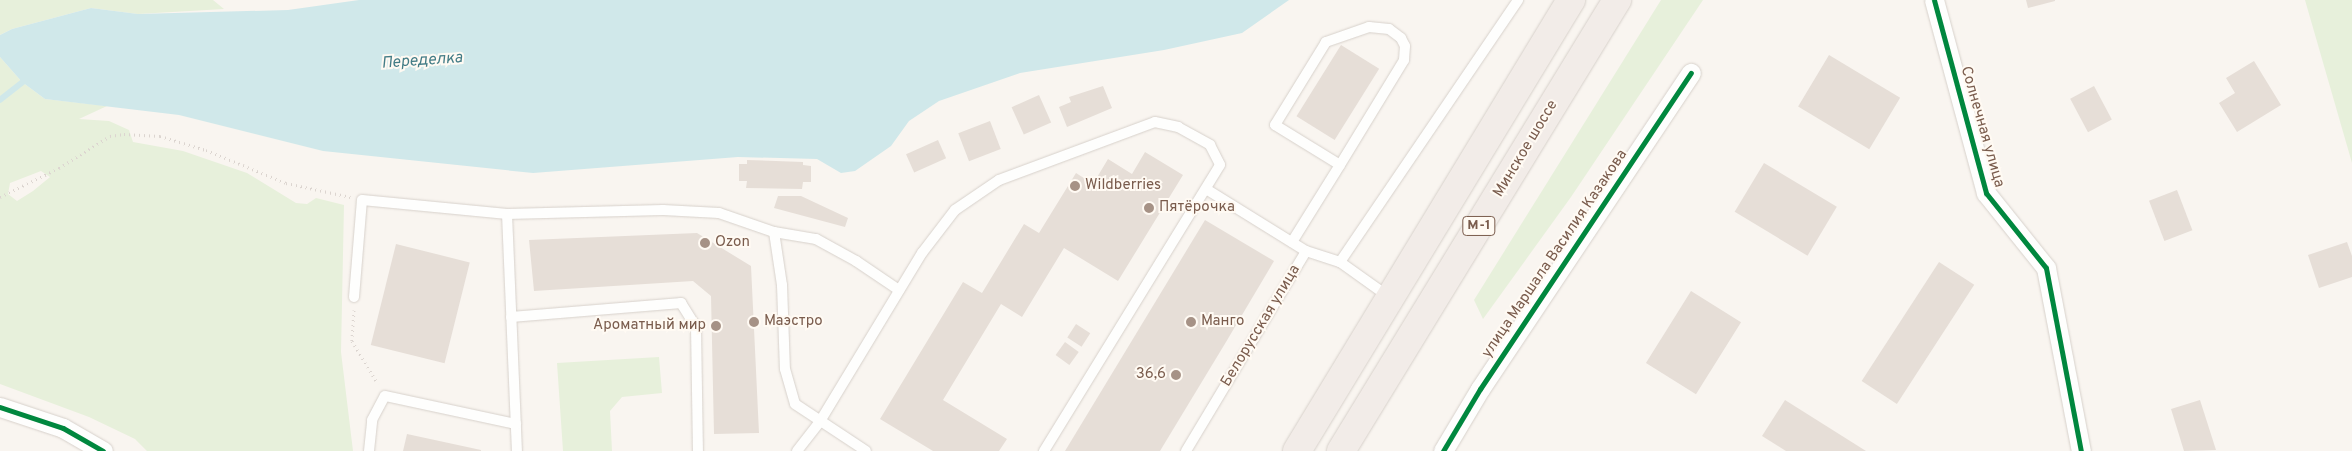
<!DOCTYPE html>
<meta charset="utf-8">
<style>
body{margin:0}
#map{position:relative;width:2352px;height:451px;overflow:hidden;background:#f9f5f0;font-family:Overpass,sans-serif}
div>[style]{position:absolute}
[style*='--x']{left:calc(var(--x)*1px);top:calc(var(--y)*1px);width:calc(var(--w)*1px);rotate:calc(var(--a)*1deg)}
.green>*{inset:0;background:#e7f0db}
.water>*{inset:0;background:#d0e8ea}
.stream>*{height:5.5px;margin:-2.75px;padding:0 2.75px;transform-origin:2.75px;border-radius:2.75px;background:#d0e8ea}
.building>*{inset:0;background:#e6ded7;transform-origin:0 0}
.path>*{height:3px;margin-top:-1.5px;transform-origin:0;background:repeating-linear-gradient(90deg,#dcd5d0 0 1px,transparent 0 5px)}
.roads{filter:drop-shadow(0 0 1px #d7d1cb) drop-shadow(0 0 1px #d7d1cb)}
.service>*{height:10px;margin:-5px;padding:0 5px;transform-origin:5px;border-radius:5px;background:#fefefd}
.minor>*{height:19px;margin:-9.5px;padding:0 9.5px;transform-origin:9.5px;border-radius:9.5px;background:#fefefd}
.trunk>*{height:28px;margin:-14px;padding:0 14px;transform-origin:14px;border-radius:14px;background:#f2ece8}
.cycleway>*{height:5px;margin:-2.5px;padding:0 2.5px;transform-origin:2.5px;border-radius:2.5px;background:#00873e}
.dots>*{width:14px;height:14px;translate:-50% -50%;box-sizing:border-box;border:2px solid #fffaf3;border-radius:50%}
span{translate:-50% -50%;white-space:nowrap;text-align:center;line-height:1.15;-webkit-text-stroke:4px #fffaf3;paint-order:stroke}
.shield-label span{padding:1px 4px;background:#fffaf3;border:1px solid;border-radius:4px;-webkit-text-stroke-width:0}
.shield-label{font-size:14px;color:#7a5c4d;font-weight:700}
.street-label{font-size:15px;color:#7a5c4d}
.poi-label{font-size:15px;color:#7a5c4d}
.left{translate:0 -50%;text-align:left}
.right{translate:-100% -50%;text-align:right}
.water-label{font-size:16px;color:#437c86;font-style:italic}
</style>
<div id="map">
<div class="green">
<div style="clip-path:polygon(0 0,213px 0,224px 9px,138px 14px,91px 8px,12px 29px,0 35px)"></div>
<div style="clip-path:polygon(1661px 0,1703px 0,1571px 197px,1483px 319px,1474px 300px)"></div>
<div style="clip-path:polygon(2305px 0,2352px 0,2352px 163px)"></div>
<div style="clip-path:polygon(evenodd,0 57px,22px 82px,45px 99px,107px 106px,79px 119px,109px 121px,129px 130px,133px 142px,183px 151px,247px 173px,296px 203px,307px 204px,316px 198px,344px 205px,341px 352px,353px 451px,147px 451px,135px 439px,89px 417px,0 384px,0 57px,41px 171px,50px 177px,33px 191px,17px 201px,8px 194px,10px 183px,41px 171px)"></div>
<div style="clip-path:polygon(659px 357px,662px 393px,622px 397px,610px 411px,612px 451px,563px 451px,557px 363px)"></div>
</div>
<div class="water">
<div style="clip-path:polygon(359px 0,1289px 0,1242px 33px,1164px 50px,1020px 73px,939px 101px,909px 121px,891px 146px,855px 171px,841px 173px,817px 159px,738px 157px,533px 173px,323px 151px,179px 115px,45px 99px,22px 82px,0 57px,0 35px,12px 29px,91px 8px,138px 14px,288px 10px)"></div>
</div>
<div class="stream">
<div style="--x:0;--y:100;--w:36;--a:-38"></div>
</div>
<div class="building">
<div style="clip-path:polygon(2026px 0,2055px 0,2055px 1px,2028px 8px)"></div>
<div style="left:1341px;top:45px;width:45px;height:84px;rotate:32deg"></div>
<div style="left:1829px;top:55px;width:83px;height:60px;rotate:31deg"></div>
<div style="clip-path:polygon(2254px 61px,2281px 105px,2237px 132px,2219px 103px,2235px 93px,2226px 78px)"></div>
<div style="clip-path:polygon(1103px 86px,1112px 108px,1067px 127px,1059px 107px,1071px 102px,1069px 97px)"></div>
<div style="left:2094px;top:86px;width:38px;height:27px;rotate:62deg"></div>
<div style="left:1039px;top:95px;width:30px;height:30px;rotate:66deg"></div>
<div style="left:990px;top:121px;width:30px;height:34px;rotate:69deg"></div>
<div style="left:938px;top:140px;width:20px;height:35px;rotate:66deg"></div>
<div style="clip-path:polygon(1145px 152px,1183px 175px,1118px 281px,1064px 248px,1022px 317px,1001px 304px,943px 400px,1007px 439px,999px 451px,933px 451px,880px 419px,963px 282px,982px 293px,1024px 224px,1039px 233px,1076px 173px,1093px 184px,1108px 159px,1132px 174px)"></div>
<div style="clip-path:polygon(747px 160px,803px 162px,803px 165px,811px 166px,811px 182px,803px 182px,802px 189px,746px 188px,747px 181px,739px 181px,739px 164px,747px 164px)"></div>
<div style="left:1764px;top:163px;width:85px;height:57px;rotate:31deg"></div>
<div style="left:2177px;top:190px;width:43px;height:30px;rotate:69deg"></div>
<div style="clip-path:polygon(778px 196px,801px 196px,848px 218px,845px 227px,774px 208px)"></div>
<div style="clip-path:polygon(1205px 220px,1274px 261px,1226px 342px,1160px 451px,1065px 451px)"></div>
<div style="clip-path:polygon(697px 233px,751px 266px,759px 433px,714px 434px,711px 296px,693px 281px,534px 291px,529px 240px)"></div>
<div style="clip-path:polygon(2347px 242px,2352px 256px,2352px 277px,2319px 288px,2308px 255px)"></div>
<div style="left:396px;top:244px;width:76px;height:104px;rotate:14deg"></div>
<div style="left:1939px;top:262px;width:42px;height:142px;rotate:33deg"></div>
<div style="left:1691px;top:291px;width:59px;height:85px;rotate:32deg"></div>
<div style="left:1076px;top:324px;width:17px;height:16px;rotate:33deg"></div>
<div style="left:1065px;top:342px;width:17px;height:16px;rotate:36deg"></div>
<div style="clip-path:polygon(1785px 400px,1866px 451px,1786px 451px,1762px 436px)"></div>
<div style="clip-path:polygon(2200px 400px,2216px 450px,2184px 451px,2171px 409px)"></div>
<div style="clip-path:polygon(407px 434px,481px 450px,481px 451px,403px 451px)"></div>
</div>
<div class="path">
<div style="--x:0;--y:197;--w:66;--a:-26.2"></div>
<div style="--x:59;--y:168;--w:60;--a:-32.1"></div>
<div style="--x:110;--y:136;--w:14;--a:-8"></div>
<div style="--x:124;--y:134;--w:36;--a:3"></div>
<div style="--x:160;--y:136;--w:48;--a:16.9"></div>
<div style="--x:206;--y:150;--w:87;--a:22.4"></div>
<div style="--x:286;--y:183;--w:66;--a:12.3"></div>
<div style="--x:354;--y:310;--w:31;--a:94"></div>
<div style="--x:352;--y:341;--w:50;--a:58.8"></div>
</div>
<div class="roads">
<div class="service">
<div style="--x:1206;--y:189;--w:118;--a:31.8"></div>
<div style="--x:1306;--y:251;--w:36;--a:18"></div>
<div style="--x:1340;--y:262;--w:60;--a:35.5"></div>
<div style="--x:507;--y:214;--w:156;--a:-1.5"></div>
<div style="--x:663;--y:210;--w:56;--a:3.1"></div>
<div style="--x:719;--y:213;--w:58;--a:19.1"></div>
<div style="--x:774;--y:232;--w:54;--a:81.4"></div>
<div style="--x:782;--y:285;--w:84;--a:88"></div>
<div style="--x:785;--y:369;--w:36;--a:74"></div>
<div style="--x:795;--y:404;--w:85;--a:33.5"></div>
<div style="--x:774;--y:232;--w:43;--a:9.5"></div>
<div style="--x:816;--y:239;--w:46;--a:28.8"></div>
<div style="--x:856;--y:261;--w:52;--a:34"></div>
<div style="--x:1292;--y:242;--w:91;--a:-58.1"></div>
<div style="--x:1340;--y:165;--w:123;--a:-58.6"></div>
<div style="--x:1404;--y:60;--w:14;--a:-86"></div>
<div style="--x:1405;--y:46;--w:9;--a:-117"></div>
<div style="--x:1401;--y:38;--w:15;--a:-143"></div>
<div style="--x:1389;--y:29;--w:20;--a:-174"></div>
<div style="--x:1369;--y:27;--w:46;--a:160.8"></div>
<div style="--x:1326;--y:42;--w:97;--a:121.6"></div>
<div style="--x:1275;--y:125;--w:76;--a:31.6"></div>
<div style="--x:1340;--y:262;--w:317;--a:-55.8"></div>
<div style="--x:354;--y:297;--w:97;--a:-85.3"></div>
<div style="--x:362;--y:200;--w:146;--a:5.5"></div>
<div style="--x:507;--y:214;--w:237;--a:87.6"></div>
<div style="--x:511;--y:317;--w:171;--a:-4.7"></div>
<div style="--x:681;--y:303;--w:28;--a:58"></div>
<div style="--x:696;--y:327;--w:124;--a:89.1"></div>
<div style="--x:369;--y:451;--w:31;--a:-84"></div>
<div style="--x:372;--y:420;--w:27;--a:-62"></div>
<div style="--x:385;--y:396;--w:134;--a:12.1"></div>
<div style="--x:797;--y:451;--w:36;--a:-52"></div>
<div style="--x:819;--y:423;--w:199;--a:-58.8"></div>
<div style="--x:922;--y:253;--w:54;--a:-52.5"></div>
<div style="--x:955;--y:210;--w:53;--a:-34.3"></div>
<div style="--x:999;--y:180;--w:166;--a:-20.4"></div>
<div style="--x:1155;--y:122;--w:24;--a:12"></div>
<div style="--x:1178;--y:127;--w:37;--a:29"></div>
<div style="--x:1210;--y:145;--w:22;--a:63"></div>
<div style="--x:1220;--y:165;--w:336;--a:121.6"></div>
<div style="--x:1186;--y:451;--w:233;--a:-59"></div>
</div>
<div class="minor">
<div style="--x:1934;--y:0;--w:200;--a:74.9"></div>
<div style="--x:1986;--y:193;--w:96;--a:51.3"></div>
<div style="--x:2046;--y:268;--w:186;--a:79.2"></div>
<div style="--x:0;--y:407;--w:66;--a:18.4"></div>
<div style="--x:63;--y:428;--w:46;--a:29.9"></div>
<div style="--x:1443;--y:451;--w:72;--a:-59.2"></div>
<div style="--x:1480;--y:389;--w:380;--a:-56.3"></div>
</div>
<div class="trunk">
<div style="--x:1297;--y:451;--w:528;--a:-58.72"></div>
<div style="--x:1341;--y:451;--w:529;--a:-58.53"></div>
</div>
</div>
<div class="cycleway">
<div style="--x:1934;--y:0;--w:200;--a:74.9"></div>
<div style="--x:1986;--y:193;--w:96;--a:51.3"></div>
<div style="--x:2046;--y:268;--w:186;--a:79.2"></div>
<div style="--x:0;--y:407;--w:66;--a:18.4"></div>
<div style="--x:63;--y:428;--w:46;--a:29.9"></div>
<div style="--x:1443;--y:451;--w:72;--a:-59.2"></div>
<div style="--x:1480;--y:389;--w:380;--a:-56.3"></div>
</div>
<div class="dots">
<div style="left:1075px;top:186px;background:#a69286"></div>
<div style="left:1149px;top:208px;background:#a69286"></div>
<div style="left:705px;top:243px;background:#a69286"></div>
<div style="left:754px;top:322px;background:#a69286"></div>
<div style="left:1191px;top:322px;background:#a69286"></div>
<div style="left:716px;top:326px;background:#a69286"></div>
<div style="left:1176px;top:375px;background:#a69286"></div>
</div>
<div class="shield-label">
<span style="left:1479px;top:226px">М-1</span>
</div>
<div class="street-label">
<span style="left:1982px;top:127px;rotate:74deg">Солнечная улица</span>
<span style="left:1526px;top:149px;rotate:-59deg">Минское шоссе</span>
<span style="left:1555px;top:254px;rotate:-56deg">улица Маршала Василия Казакова</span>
<span style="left:1261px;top:326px;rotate:-59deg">Белорусская улица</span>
</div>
<div class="poi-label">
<span class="left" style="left:1085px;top:186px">Wildberries</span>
<span class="left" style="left:1159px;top:208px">Пятёрочка</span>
<span class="left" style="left:715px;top:243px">Ozon</span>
<span class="left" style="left:764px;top:322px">Маэстро</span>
<span class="left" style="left:1201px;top:322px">Манго</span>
<span class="right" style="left:706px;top:326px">Ароматный мир</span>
<span class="right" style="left:1166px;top:375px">36,6</span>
</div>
<div class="water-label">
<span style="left:422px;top:61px;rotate:-4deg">Переделка</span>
</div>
</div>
